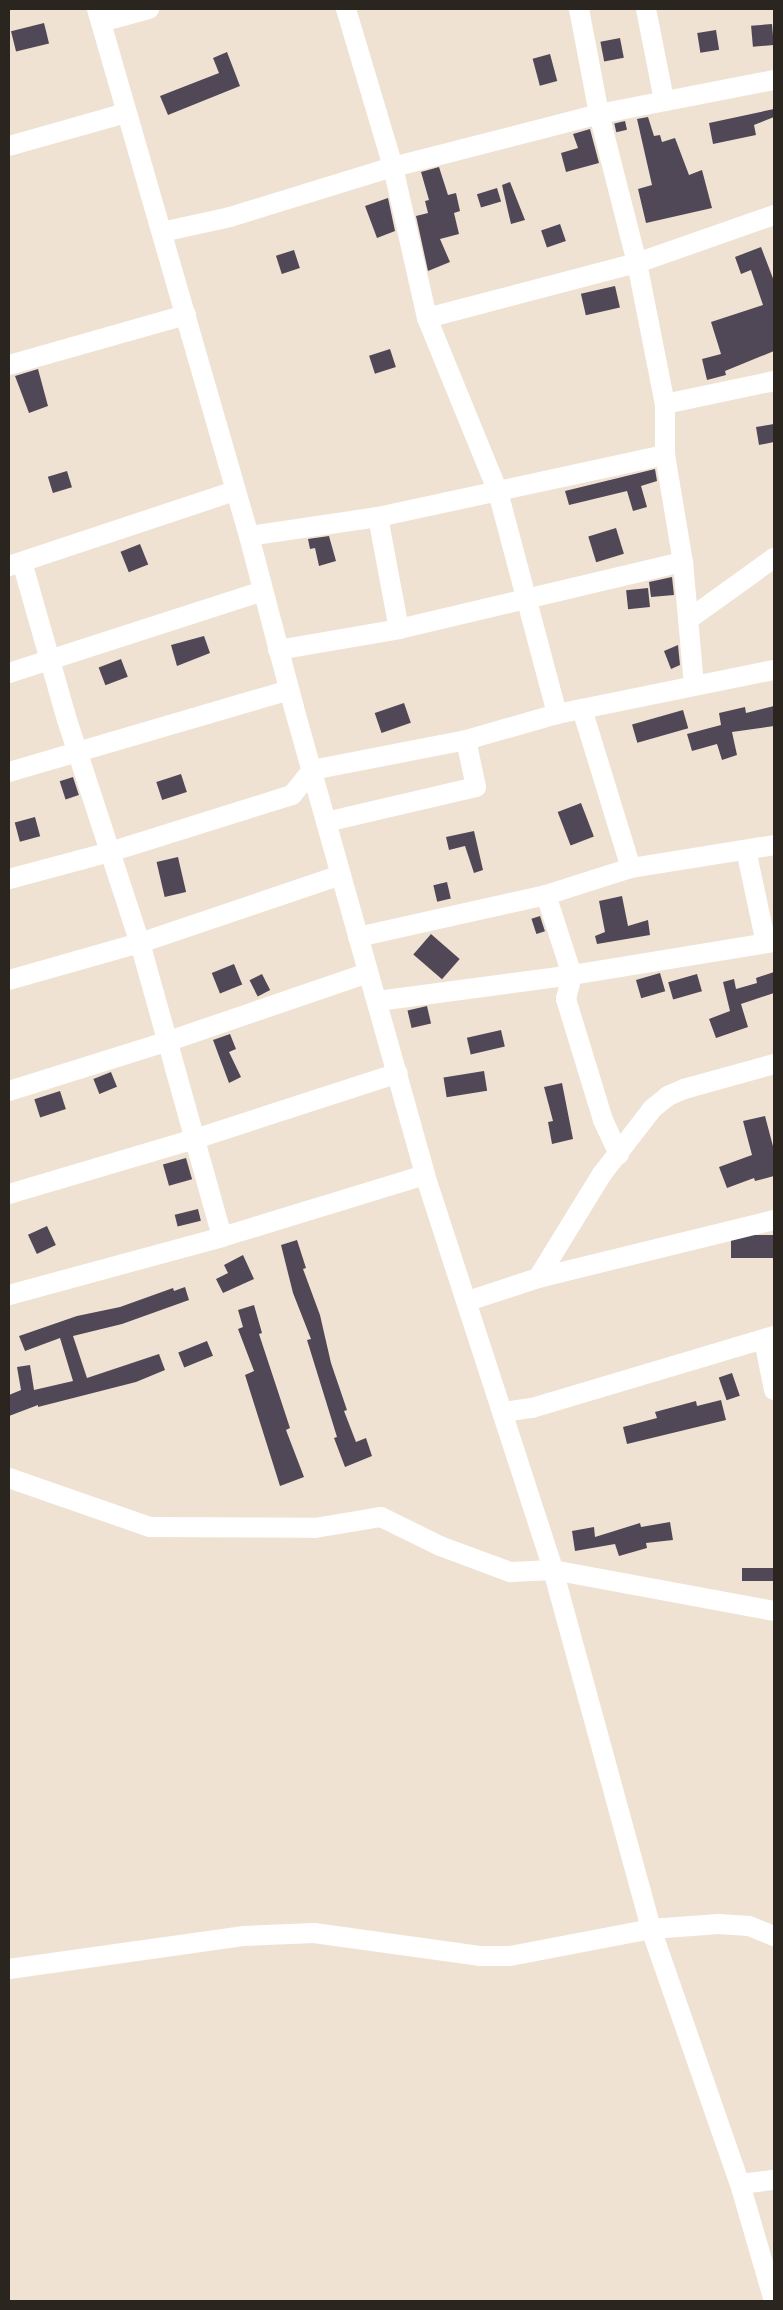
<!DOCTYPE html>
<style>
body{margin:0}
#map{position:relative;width:783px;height:2310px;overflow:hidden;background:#f0e2d2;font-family:Lato,sans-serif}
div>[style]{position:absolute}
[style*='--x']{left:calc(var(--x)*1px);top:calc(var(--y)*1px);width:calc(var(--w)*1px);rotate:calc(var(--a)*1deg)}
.building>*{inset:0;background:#514857;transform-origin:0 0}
.street>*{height:20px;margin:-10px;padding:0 10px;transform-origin:10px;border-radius:10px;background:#fff}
span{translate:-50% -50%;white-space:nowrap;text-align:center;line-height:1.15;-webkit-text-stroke:5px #f0e2d2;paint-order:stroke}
.frame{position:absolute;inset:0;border:10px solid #2a251f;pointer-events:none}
</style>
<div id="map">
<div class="building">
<div style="left:44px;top:23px;width:21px;height:34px;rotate:76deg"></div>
<div style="left:772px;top:24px;width:21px;height:21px;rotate:85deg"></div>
<div style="left:716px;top:30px;width:20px;height:19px;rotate:81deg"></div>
<div style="left:620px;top:38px;width:20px;height:20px;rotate:79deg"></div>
<div style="clip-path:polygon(227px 52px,240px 86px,168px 115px,160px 96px,219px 73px,213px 58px)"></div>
<div style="left:550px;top:54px;width:28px;height:18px;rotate:75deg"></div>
<div style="clip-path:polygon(774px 109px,774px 117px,754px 125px,756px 135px,713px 144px,709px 123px)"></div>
<div style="clip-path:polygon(648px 117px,654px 136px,660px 135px,662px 142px,675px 138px,689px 175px,702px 170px,712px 208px,646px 223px,638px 189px,652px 185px,637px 119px)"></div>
<div style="left:625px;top:121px;width:9px;height:11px;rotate:77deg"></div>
<div style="clip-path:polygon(590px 129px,599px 163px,566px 172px,561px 153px,578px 148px,573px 134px)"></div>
<div style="clip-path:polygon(439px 167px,448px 195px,456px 193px,460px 211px,454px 213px,459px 234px,440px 239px,450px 262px,428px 271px,416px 216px,428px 213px,425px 201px,429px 200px,421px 172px)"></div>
<div style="clip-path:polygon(510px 182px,525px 220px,511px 224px,502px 185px)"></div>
<div style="left:497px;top:188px;width:14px;height:21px;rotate:73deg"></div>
<div style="clip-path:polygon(388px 198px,395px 231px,377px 238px,365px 206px)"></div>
<div style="left:560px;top:224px;width:18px;height:20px;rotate:71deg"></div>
<div style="clip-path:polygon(761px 247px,774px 281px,774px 351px,725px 371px,726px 375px,707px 380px,702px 359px,721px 354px,711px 322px,763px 305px,751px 270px,741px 274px,735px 257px)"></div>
<div style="left:294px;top:250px;width:19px;height:19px;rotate:72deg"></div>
<div style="left:615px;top:286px;width:22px;height:35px;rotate:77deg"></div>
<div style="left:390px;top:349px;width:19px;height:22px;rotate:72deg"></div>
<div style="clip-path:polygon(38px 369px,48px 406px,29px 413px,15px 376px)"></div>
<div style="clip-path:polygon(774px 424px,774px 442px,759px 445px,756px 427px)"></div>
<div style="clip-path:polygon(655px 469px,657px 481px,641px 486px,647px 507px,633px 511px,627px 491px,569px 505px,565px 491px)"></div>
<div style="left:67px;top:471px;width:17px;height:20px;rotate:73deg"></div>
<div style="left:616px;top:528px;width:27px;height:29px;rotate:73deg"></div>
<div style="clip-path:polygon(329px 536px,336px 561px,319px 566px,315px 548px,310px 549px,308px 539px)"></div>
<div style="left:140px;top:544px;width:22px;height:21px;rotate:68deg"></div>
<div style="clip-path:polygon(672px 577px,674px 595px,651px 597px,649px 582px)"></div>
<div style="left:648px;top:588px;width:19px;height:22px;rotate:84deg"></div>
<div style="clip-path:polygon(204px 636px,210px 653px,177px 666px,171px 645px)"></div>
<div style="clip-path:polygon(678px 645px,680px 665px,671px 669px,664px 651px)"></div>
<div style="left:121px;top:659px;width:19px;height:24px;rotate:69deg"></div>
<div style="left:404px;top:703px;width:21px;height:31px;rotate:71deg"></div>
<div style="clip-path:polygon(774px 706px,774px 726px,732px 732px,737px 755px,722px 760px,717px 744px,692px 751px,687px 734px,721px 725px,719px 713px,745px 707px,746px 713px)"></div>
<div style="left:683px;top:710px;width:19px;height:53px;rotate:74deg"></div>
<div style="left:181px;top:774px;width:19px;height:26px;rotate:72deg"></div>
<div style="left:73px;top:777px;width:19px;height:14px;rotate:72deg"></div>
<div style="left:581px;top:803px;width:36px;height:25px;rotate:69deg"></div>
<div style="left:35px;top:817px;width:20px;height:21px;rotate:75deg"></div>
<div style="clip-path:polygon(474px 831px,483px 870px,474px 873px,465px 846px,449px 850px,446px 837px)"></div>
<div style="left:178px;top:857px;width:36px;height:22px;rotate:77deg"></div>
<div style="left:447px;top:882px;width:17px;height:14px;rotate:77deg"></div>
<div style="clip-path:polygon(622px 896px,628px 926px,648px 920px,650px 935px,597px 944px,595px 936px,605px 932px,599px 901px)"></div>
<div style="left:540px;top:916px;width:16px;height:9px;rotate:72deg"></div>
<div style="left:431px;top:934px;width:38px;height:27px;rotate:41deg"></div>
<div style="left:234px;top:964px;width:22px;height:24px;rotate:68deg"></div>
<div style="clip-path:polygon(774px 972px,774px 993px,741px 1004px,748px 1027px,716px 1038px,709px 1019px,730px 1011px,723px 982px,734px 979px,736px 989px,757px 983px,756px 978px)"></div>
<div style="left:660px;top:973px;width:19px;height:25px;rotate:74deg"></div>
<div style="left:262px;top:974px;width:18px;height:14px;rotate:63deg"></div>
<div style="left:697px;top:974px;width:18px;height:30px;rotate:74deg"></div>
<div style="left:427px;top:1006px;width:18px;height:20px;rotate:77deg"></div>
<div style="left:501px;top:1030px;width:17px;height:35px;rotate:77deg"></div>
<div style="clip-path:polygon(230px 1034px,236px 1049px,229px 1052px,241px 1077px,229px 1083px,213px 1040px)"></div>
<div style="left:484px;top:1071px;width:20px;height:41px;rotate:81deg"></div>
<div style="left:111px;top:1072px;width:16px;height:19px;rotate:68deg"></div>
<div style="clip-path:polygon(562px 1083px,573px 1139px,552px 1144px,548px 1122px,553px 1121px,544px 1087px)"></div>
<div style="left:60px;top:1091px;width:19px;height:27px;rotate:72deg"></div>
<div style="clip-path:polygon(765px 1116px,774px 1150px,774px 1176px,755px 1181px,754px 1178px,727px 1188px,719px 1167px,752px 1155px,743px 1121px)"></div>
<div style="left:186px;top:1158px;width:22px;height:24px;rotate:74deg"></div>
<div style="left:198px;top:1209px;width:12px;height:24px;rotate:76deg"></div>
<div style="left:47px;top:1226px;width:21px;height:21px;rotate:65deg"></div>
<div style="left:774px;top:1235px;width:23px;height:43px;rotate:90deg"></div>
<div style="clip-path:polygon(297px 1240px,306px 1268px,303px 1269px,320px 1315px,331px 1363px,347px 1410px,344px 1411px,356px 1442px,366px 1438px,372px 1456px,345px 1467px,334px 1438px,337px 1437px,307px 1340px,311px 1339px,293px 1293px,281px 1245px)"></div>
<div style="clip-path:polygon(243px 1255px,254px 1279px,223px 1293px,216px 1279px,228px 1273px,224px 1265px)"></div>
<div style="clip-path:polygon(185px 1287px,189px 1300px,122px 1324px,73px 1336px,87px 1378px,159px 1354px,165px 1370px,136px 1382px,38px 1407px,38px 1405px,9px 1416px,9px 1395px,21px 1390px,17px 1367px,30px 1365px,34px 1390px,73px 1381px,60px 1338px,25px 1351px,19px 1336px,77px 1316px,120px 1307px,173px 1288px,174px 1291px)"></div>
<div style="clip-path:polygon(254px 1305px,262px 1333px,259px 1334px,290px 1428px,286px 1430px,304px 1477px,280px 1486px,245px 1375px,254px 1371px,238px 1329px,243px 1327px,238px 1310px)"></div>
<div style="left:207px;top:1341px;width:16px;height:31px;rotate:68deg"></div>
<div style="left:732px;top:1373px;width:24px;height:14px;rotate:71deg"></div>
<div style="clip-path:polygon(721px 1400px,726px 1420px,627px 1444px,623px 1427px,657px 1418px,655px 1412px,696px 1401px,697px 1406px)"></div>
<div style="clip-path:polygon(670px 1522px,673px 1540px,646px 1543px,647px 1548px,619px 1556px,615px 1544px,575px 1551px,572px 1531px,594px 1527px,595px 1537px,640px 1523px,641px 1527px)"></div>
<div style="left:774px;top:1568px;width:13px;height:32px;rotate:90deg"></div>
</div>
<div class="street">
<div style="--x:97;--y:9;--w:548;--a:73.91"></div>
<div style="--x:249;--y:536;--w:178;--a:75.3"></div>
<div style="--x:294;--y:708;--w:485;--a:74.3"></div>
<div style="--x:425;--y:1175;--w:415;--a:72"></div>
<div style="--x:553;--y:1570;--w:372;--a:74.7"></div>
<div style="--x:651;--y:1929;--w:270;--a:70.8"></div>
<div style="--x:740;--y:2184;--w:122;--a:73.8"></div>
<div style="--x:346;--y:9;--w:165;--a:73.4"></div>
<div style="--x:393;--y:167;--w:155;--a:77.3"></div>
<div style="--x:427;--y:318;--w:188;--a:67.8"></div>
<div style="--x:498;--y:492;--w:230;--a:75.1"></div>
<div style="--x:579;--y:9;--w:107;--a:79.2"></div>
<div style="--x:599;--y:114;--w:154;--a:75.7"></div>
<div style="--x:637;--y:263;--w:144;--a:78.8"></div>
<div style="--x:665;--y:404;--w:51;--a:90"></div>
<div style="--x:665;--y:455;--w:109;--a:80.5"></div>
<div style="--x:683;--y:562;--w:124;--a:84.9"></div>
<div style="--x:646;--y:9;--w:93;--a:78.8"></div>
<div style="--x:101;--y:22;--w:50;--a:-15.2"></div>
<div style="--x:9;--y:146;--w:122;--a:-15.8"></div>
<div style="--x:162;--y:232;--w:70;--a:-12.4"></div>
<div style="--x:230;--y:217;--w:170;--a:-17.1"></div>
<div style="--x:393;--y:167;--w:213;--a:-14.4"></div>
<div style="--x:599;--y:114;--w:178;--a:-11"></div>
<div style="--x:427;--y:318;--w:217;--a:-14.7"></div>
<div style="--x:637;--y:263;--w:145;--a:-19.3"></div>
<div style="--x:9;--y:365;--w:184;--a:-15.8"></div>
<div style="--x:665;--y:404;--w:111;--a:-11.9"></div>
<div style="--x:378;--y:517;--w:114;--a:79.4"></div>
<div style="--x:249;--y:536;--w:130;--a:-8.4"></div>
<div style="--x:378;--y:517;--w:294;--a:-12.2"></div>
<div style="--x:22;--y:562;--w:164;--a:74.1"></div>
<div style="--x:67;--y:720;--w:235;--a:71.9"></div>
<div style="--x:140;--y:943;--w:305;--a:74.4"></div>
<div style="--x:9;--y:566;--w:238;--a:-18.4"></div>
<div style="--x:689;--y:619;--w:105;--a:-35.7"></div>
<div style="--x:278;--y:650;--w:123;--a:-9.8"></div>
<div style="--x:399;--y:629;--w:292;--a:-13.3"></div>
<div style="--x:9;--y:673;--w:267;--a:-17.9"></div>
<div style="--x:582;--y:709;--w:166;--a:72.9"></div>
<div style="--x:9;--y:772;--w:292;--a:-16.3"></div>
<div style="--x:326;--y:822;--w:154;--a:-13.1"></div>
<div style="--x:476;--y:787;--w:48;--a:-102"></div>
<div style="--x:466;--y:740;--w:95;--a:-15.9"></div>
<div style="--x:557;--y:714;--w:221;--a:-11.5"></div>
<div style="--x:746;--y:850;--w:95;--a:77.9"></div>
<div style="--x:9;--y:879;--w:105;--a:-15"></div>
<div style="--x:110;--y:852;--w:191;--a:-17.4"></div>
<div style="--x:292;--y:795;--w:32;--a:-51"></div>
<div style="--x:312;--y:770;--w:157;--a:-11"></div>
<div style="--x:546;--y:895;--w:84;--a:72"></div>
<div style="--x:572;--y:975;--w:25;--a:104"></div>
<div style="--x:566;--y:999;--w:127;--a:73"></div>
<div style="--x:603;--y:1120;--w:38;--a:65"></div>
<div style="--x:358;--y:937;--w:193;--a:-12.6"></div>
<div style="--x:546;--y:895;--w:89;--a:-17.6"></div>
<div style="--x:631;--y:868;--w:145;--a:-9.1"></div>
<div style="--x:9;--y:980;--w:136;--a:-15.8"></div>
<div style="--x:140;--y:943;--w:212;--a:-18.7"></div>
<div style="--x:378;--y:1001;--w:196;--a:-7.6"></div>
<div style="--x:572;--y:975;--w:205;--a:-9.3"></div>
<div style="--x:9;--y:1091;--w:168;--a:-17.4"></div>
<div style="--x:169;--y:1041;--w:210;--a:-18.9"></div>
<div style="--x:9;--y:1194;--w:194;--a:-16.5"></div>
<div style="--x:195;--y:1139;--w:213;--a:-18"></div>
<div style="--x:538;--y:1278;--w:122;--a:-58.4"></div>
<div style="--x:602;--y:1174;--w:82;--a:-52.4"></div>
<div style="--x:652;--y:1109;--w:21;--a:-39"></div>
<div style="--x:668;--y:1096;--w:17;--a:-24"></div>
<div style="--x:684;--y:1089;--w:93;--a:-15.5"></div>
<div style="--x:9;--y:1295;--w:221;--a:-15.2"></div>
<div style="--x:222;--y:1237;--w:212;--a:-17"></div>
<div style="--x:468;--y:1301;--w:74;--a:-18.2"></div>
<div style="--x:538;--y:1278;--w:243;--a:-13.8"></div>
<div style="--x:764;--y:1340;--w:51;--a:78.7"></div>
<div style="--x:503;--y:1412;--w:29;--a:-8"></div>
<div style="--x:532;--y:1408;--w:252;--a:-16.6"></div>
<div style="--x:9;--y:1478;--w:149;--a:19.2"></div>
<div style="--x:150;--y:1527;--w:165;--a:0.3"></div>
<div style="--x:315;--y:1528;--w:67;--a:-9.5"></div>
<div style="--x:381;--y:1517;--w:66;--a:26.2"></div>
<div style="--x:440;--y:1546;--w:75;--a:20.4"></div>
<div style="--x:510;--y:1572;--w:43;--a:-2.7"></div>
<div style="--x:553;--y:1570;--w:225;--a:10.5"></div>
<div style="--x:9;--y:1969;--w:236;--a:-8"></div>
<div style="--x:243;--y:1936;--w:71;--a:-2.4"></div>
<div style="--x:314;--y:1933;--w:167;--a:7.9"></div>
<div style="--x:479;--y:1956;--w:31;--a:0"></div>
<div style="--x:510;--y:1956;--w:144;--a:-10.8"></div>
<div style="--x:651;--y:1929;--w:68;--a:-4.2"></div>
<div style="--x:719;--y:1924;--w:30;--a:4"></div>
<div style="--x:749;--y:1926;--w:27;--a:22"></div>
<div style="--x:740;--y:2184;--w:34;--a:-7"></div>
</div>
<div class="frame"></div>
</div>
